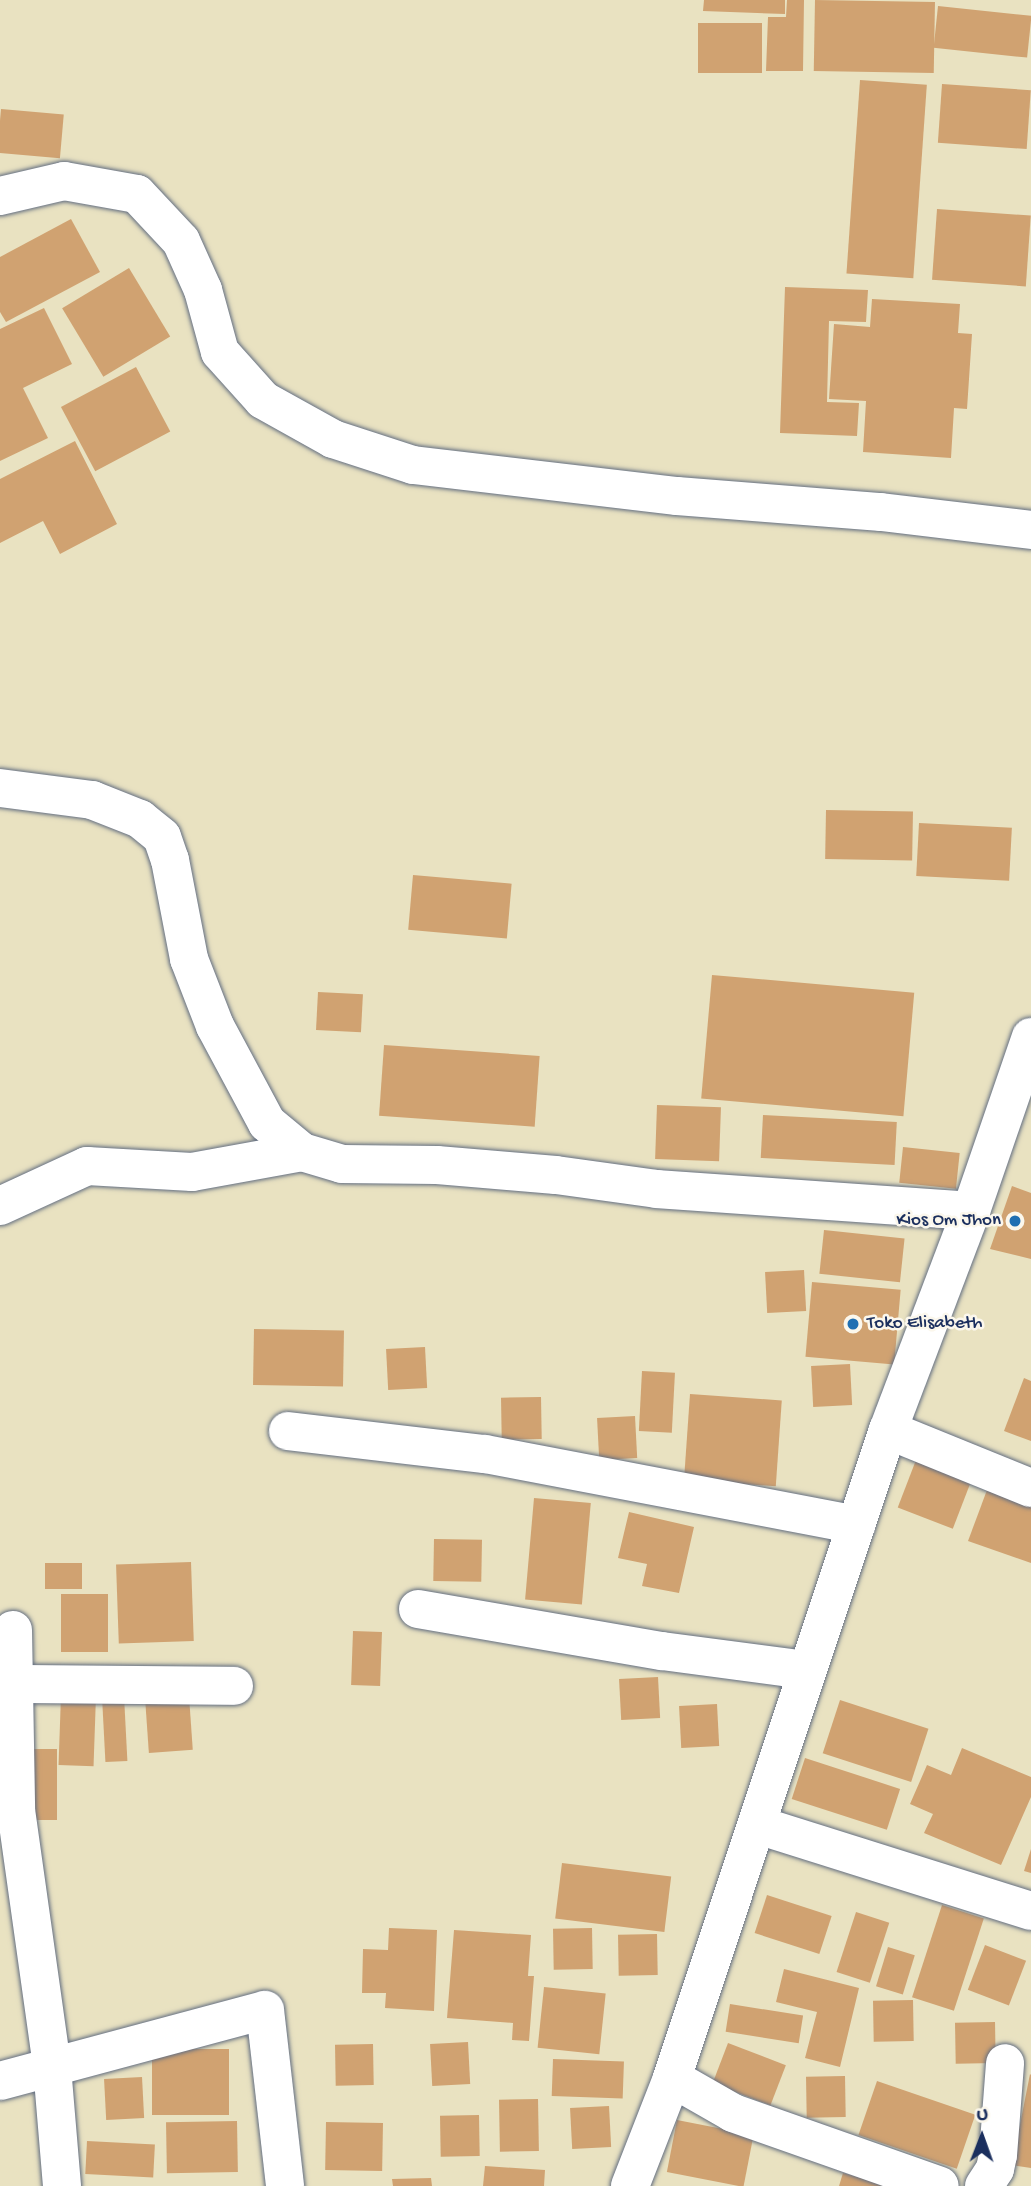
<!DOCTYPE html>
<style>
body{margin:0}
#map{position:relative;width:1031px;height:2186px;overflow:hidden;background:#e9e2c1;font-family:"Gochi Hand",sans-serif}
div>[style]{position:absolute}
[style*='--x']{left:calc(var(--x)*1px);top:calc(var(--y)*1px);width:calc(var(--w)*1px);rotate:calc(var(--a)*1deg)}
.building>*{inset:0;background:#d0a271;transform-origin:0 0}
.roads{filter:drop-shadow(0 0 2px #636e81) drop-shadow(0 0 2px #636e81)}
.minor>*{height:38px;margin:-19px;padding:0 19px;transform-origin:19px;border-radius:19px;background:#fff}
.dots>*{width:19px;height:19px;translate:-50% -50%;box-sizing:border-box;border:4px solid #fbf7ec;border-radius:50%}
span{translate:-50% -50%;white-space:nowrap;text-align:center;line-height:1.15;-webkit-text-stroke:5px #fbf7ec;paint-order:stroke}
.poi-label{font-size:19px;color:#1b2f5e}
.right{translate:-100% -50%;text-align:right}
.left{translate:0 -50%;text-align:left}
.north{position:absolute;left:947px;top:2102px;width:70px;height:70px;-webkit-text-stroke:5px #fbf7ec;paint-order:stroke;rotate:1deg;font-size:19px;font-weight:700;line-height:28px;text-align:center;color:#1b2f5e}
.north::after{content:'';display:block;margin:auto;width:24px;height:32px;background:#1b2f5e;clip-path:polygon(50% 0,100% 100%,50% 72%,0 100%)}
</style>
<div id="map">
<div class="building">
<div style="clip-path:polygon(704px 0,785px 0,785px 14px,703px 11px)"></div>
<div style="clip-path:polygon(787px 0,804px 0,803px 71px,766px 71px,768px 17px,786px 17px)"></div>
<div style="left:815px;top:0;width:120px;height:71px;rotate:1deg"></div>
<div style="left:938px;top:6px;width:94px;height:42px;rotate:6deg"></div>
<div style="left:698px;top:23px;width:64px;height:50px"></div>
<div style="left:860px;top:80px;width:67px;height:194px;rotate:4deg"></div>
<div style="left:942px;top:84px;width:89px;height:59px;rotate:4deg"></div>
<div style="left:1px;top:109px;width:63px;height:44px;rotate:5deg"></div>
<div style="left:937px;top:209px;width:94px;height:71px;rotate:4deg"></div>
<div style="clip-path:polygon(71px 219px,100px 272px,6px 322px,0 312px,0 257px)"></div>
<div style="left:129px;top:268px;width:80px;height:78px;rotate:59deg"></div>
<div style="clip-path:polygon(785px 287px,868px 290px,866px 322px,829px 321px,827px 402px,859px 403px,857px 436px,780px 433px)"></div>
<div style="clip-path:polygon(872px 299px,960px 304px,958px 333px,972px 334px,967px 409px,954px 408px,951px 458px,863px 452px,866px 401px,829px 399px,834px 324px,870px 327px)"></div>
<div style="clip-path:polygon(44px 308px,72px 364px,23px 388px,48px 438px,0 461px,0 329px)"></div>
<div style="left:136px;top:367px;width:73px;height:85px;rotate:62deg"></div>
<div style="clip-path:polygon(75px 441px,117px 524px,60px 554px,43px 521px,0 543px,0 479px)"></div>
<div style="left:826px;top:810px;width:87px;height:49px;rotate:1deg"></div>
<div style="left:919px;top:823px;width:93px;height:53px;rotate:3deg"></div>
<div style="left:413px;top:875px;width:99px;height:55px;rotate:5deg"></div>
<div style="left:712px;top:975px;width:203px;height:124px;rotate:5deg"></div>
<div style="left:318px;top:992px;width:45px;height:38px;rotate:3deg"></div>
<div style="left:384px;top:1045px;width:156px;height:71px;rotate:4deg"></div>
<div style="left:657px;top:1105px;width:64px;height:54px;rotate:2deg"></div>
<div style="left:763px;top:1115px;width:134px;height:43px;rotate:3deg"></div>
<div style="left:903px;top:1147px;width:57px;height:36px;rotate:6deg"></div>
<div style="clip-path:polygon(1012px 1186px,1031px 1193px,1031px 1259px,990px 1249px)"></div>
<div style="left:824px;top:1230px;width:81px;height:44px;rotate:6deg"></div>
<div style="left:804px;top:1270px;width:41px;height:39px;rotate:87deg"></div>
<div style="left:812px;top:1282px;width:89px;height:75px;rotate:5deg"></div>
<div style="left:254px;top:1329px;width:90px;height:56px;rotate:1deg"></div>
<div style="left:425px;top:1347px;width:41px;height:39px;rotate:87deg"></div>
<div style="left:850px;top:1364px;width:41px;height:39px;rotate:87deg"></div>
<div style="left:642px;top:1371px;width:33px;height:60px;rotate:3deg"></div>
<div style="clip-path:polygon(1024px 1378px,1031px 1381px,1031px 1441px,1004px 1431px)"></div>
<div style="left:690px;top:1394px;width:92px;height:86px;rotate:4deg"></div>
<div style="left:541px;top:1397px;width:42px;height:40px;rotate:89deg"></div>
<div style="left:635px;top:1416px;width:42px;height:38px;rotate:87deg"></div>
<div style="left:916px;top:1460px;width:59px;height:51px;rotate:21deg"></div>
<div style="clip-path:polygon(987px 1490px,1031px 1506px,1031px 1563px,968px 1541px)"></div>
<div style="left:534px;top:1498px;width:57px;height:102px;rotate:5deg"></div>
<div style="clip-path:polygon(629px 1512px,694px 1527px,679px 1593px,642px 1586px,647px 1564px,618px 1558px)"></div>
<div style="left:434px;top:1539px;width:48px;height:42px;rotate:1deg"></div>
<div style="left:191px;top:1562px;width:79px;height:75px;rotate:88deg"></div>
<div style="left:45px;top:1563px;width:37px;height:26px"></div>
<div style="left:61px;top:1594px;width:47px;height:58px"></div>
<div style="left:353px;top:1631px;width:29px;height:54px;rotate:2deg"></div>
<div style="left:658px;top:1677px;width:41px;height:39px;rotate:87deg"></div>
<div style="left:61px;top:1695px;width:35px;height:70px;rotate:2deg"></div>
<div style="left:124px;top:1696px;width:65px;height:22px;rotate:87deg"></div>
<div style="left:189px;top:1696px;width:54px;height:44px;rotate:86deg"></div>
<div style="left:840px;top:1700px;width:93px;height:56px;rotate:18deg"></div>
<div style="left:717px;top:1704px;width:42px;height:38px;rotate:87deg"></div>
<div style="clip-path:polygon(962px 1748px,1031px 1777px,1031px 1797px,1001px 1865px,924px 1833px,933px 1814px,910px 1804px,927px 1765px,951px 1775px)"></div>
<div style="left:19px;top:1749px;width:38px;height:71px"></div>
<div style="left:805px;top:1758px;width:100px;height:43px;rotate:18deg"></div>
<div style="clip-path:polygon(1031px 1849px,1031px 1873px,1024px 1871px)"></div>
<div style="left:562px;top:1863px;width:110px;height:56px;rotate:7deg"></div>
<div style="left:767px;top:1895px;width:68px;height:40px;rotate:18deg"></div>
<div style="left:942px;top:1905px;width:44px;height:97px;rotate:18deg"></div>
<div style="left:856px;top:1912px;width:35px;height:63px;rotate:18deg"></div>
<div style="clip-path:polygon(389px 1928px,437px 1930px,434px 2011px,385px 2008px,386px 1993px,362px 1993px,363px 1949px,388px 1950px)"></div>
<div style="left:592px;top:1928px;width:41px;height:39px;rotate:89deg"></div>
<div style="clip-path:polygon(454px 1930px,531px 1935px,528px 1976px,534px 1976px,529px 2041px,512px 2040px,513px 2023px,447px 2018px)"></div>
<div style="left:657px;top:1934px;width:41px;height:39px;rotate:89deg"></div>
<div style="left:985px;top:1945px;width:44px;height:48px;rotate:21deg"></div>
<div style="left:888px;top:1947px;width:28px;height:41px;rotate:17deg"></div>
<div style="clip-path:polygon(784px 1969px,859px 1988px,840px 2067px,805px 2058px,817px 2012px,776px 2002px)"></div>
<div style="left:544px;top:1987px;width:62px;height:61px;rotate:6deg"></div>
<div style="left:913px;top:2000px;width:41px;height:40px;rotate:89deg"></div>
<div style="left:730px;top:2004px;width:74px;height:28px;rotate:9deg"></div>
<div style="left:995px;top:2022px;width:41px;height:40px;rotate:89deg"></div>
<div style="left:468px;top:2042px;width:42px;height:38px;rotate:87deg"></div>
<div style="left:728px;top:2043px;width:62px;height:43px;rotate:21deg"></div>
<div style="left:373px;top:2044px;width:41px;height:38px;rotate:89deg"></div>
<div style="left:152px;top:2049px;width:77px;height:66px"></div>
<div style="left:553px;top:2059px;width:71px;height:37px;rotate:2deg"></div>
<div style="clip-path:polygon(1030px 2074px,1031px 2075px,1031px 2168px,1012px 2165px)"></div>
<div style="left:845px;top:2076px;width:41px;height:39px;rotate:89deg"></div>
<div style="left:142px;top:2077px;width:41px;height:38px;rotate:87deg"></div>
<div style="left:877px;top:2081px;width:104px;height:57px;rotate:19deg"></div>
<div style="left:538px;top:2099px;width:52px;height:39px;rotate:89deg"></div>
<div style="left:609px;top:2106px;width:41px;height:39px;rotate:87deg"></div>
<div style="left:479px;top:2115px;width:41px;height:39px;rotate:89deg"></div>
<div style="left:677px;top:2120px;width:78px;height:53px;rotate:11deg"></div>
<div style="left:237px;top:2121px;width:51px;height:71px;rotate:89deg"></div>
<div style="left:326px;top:2122px;width:57px;height:48px;rotate:1deg"></div>
<div style="left:87px;top:2141px;width:68px;height:33px;rotate:3deg"></div>
<div style="clip-path:polygon(485px 2166px,545px 2170px,544px 2186px,483px 2186px)"></div>
<div style="clip-path:polygon(843px 2173px,888px 2185px,888px 2186px,839px 2186px)"></div>
<div style="clip-path:polygon(431px 2178px,432px 2186px,393px 2186px,392px 2179px)"></div>
</div>
<div class="roads">
<div class="minor">
<div style="--x:0;--y:196;--w:66;--a:-13.2"></div>
<div style="--x:64;--y:181;--w:74;--a:10.1"></div>
<div style="--x:137;--y:194;--w:64;--a:46.9"></div>
<div style="--x:181;--y:241;--w:54;--a:65.8"></div>
<div style="--x:203;--y:290;--w:64;--a:74.7"></div>
<div style="--x:220;--y:352;--w:64;--a:48.1"></div>
<div style="--x:263;--y:400;--w:80;--a:29.1"></div>
<div style="--x:333;--y:439;--w:84;--a:18"></div>
<div style="--x:413;--y:465;--w:266;--a:6.7"></div>
<div style="--x:677;--y:496;--w:205;--a:4.5"></div>
<div style="--x:881;--y:512;--w:151;--a:6.8"></div>
<div style="--x:0;--y:788;--w:93;--a:7.4"></div>
<div style="--x:92;--y:800;--w:52;--a:21.6"></div>
<div style="--x:140;--y:819;--w:28;--a:39"></div>
<div style="--x:162;--y:837;--w:24;--a:71"></div>
<div style="--x:170;--y:860;--w:101;--a:79.1"></div>
<div style="--x:189;--y:959;--w:72;--a:68.8"></div>
<div style="--x:215;--y:1026;--w:110;--a:61.8"></div>
<div style="--x:267;--y:1123;--w:45;--a:39.6"></div>
<div style="--x:302;--y:1152;--w:42;--a:16.7"></div>
<div style="--x:342;--y:1164;--w:95;--a:0.6"></div>
<div style="--x:437;--y:1165;--w:119;--a:4.8"></div>
<div style="--x:556;--y:1175;--w:102;--a:7.9"></div>
<div style="--x:657;--y:1189;--w:315;--a:4"></div>
<div style="--x:0;--y:1206;--w:96;--a:-24.7"></div>
<div style="--x:87;--y:1166;--w:105;--a:3.3"></div>
<div style="--x:192;--y:1172;--w:112;--a:-10.3"></div>
<div style="--x:888;--y:1430;--w:154;--a:22.1"></div>
<div style="--x:288;--y:1431;--w:198;--a:6.7"></div>
<div style="--x:485;--y:1454;--w:378;--a:10.8"></div>
<div style="--x:418;--y:1609;--w:248;--a:9.8"></div>
<div style="--x:662;--y:1651;--w:146;--a:7.5"></div>
<div style="--x:13;--y:1630;--w:180;--a:89"></div>
<div style="--x:16;--y:1810;--w:260;--a:82"></div>
<div style="--x:52;--y:2067;--w:119;--a:85.2"></div>
<div style="--x:14;--y:1684;--w:220;--a:0.5"></div>
<div style="--x:758;--y:1825;--w:286;--a:17.5"></div>
<div style="--x:672;--y:2078;--w:70;--a:29.8"></div>
<div style="--x:733;--y:2113;--w:219;--a:19.4"></div>
<div style="--x:0;--y:2081;--w:274;--a:-15"></div>
<div style="--x:265;--y:2010;--w:177;--a:83.5"></div>
<div style="--x:630;--y:2186;--w:116;--a:-68.7"></div>
<div style="--x:672;--y:2078;--w:683;--a:-71.57"></div>
<div style="--x:888;--y:1430;--w:234;--a:-69.2"></div>
<div style="--x:971;--y:1211;--w:184;--a:-71"></div>
<div style="--x:984;--y:2186;--w:20;--a:-57"></div>
<div style="--x:995;--y:2169;--w:14;--a:-78"></div>
<div style="--x:998;--y:2155;--w:92;--a:-85.6"></div>
</div>
</div>
<div class="dots">
<div style="left:1015px;top:1221px;background:#1f6fb2"></div>
<div style="left:853px;top:1324px;background:#1f6fb2"></div>
</div>
<div class="poi-label">
<span class="right" style="left:1001px;top:1221px">Kios Om Jhon</span>
<span class="left" style="left:867px;top:1324px">Toko Elisabeth</span>
</div>
<div class="north">U</div>
</div>
